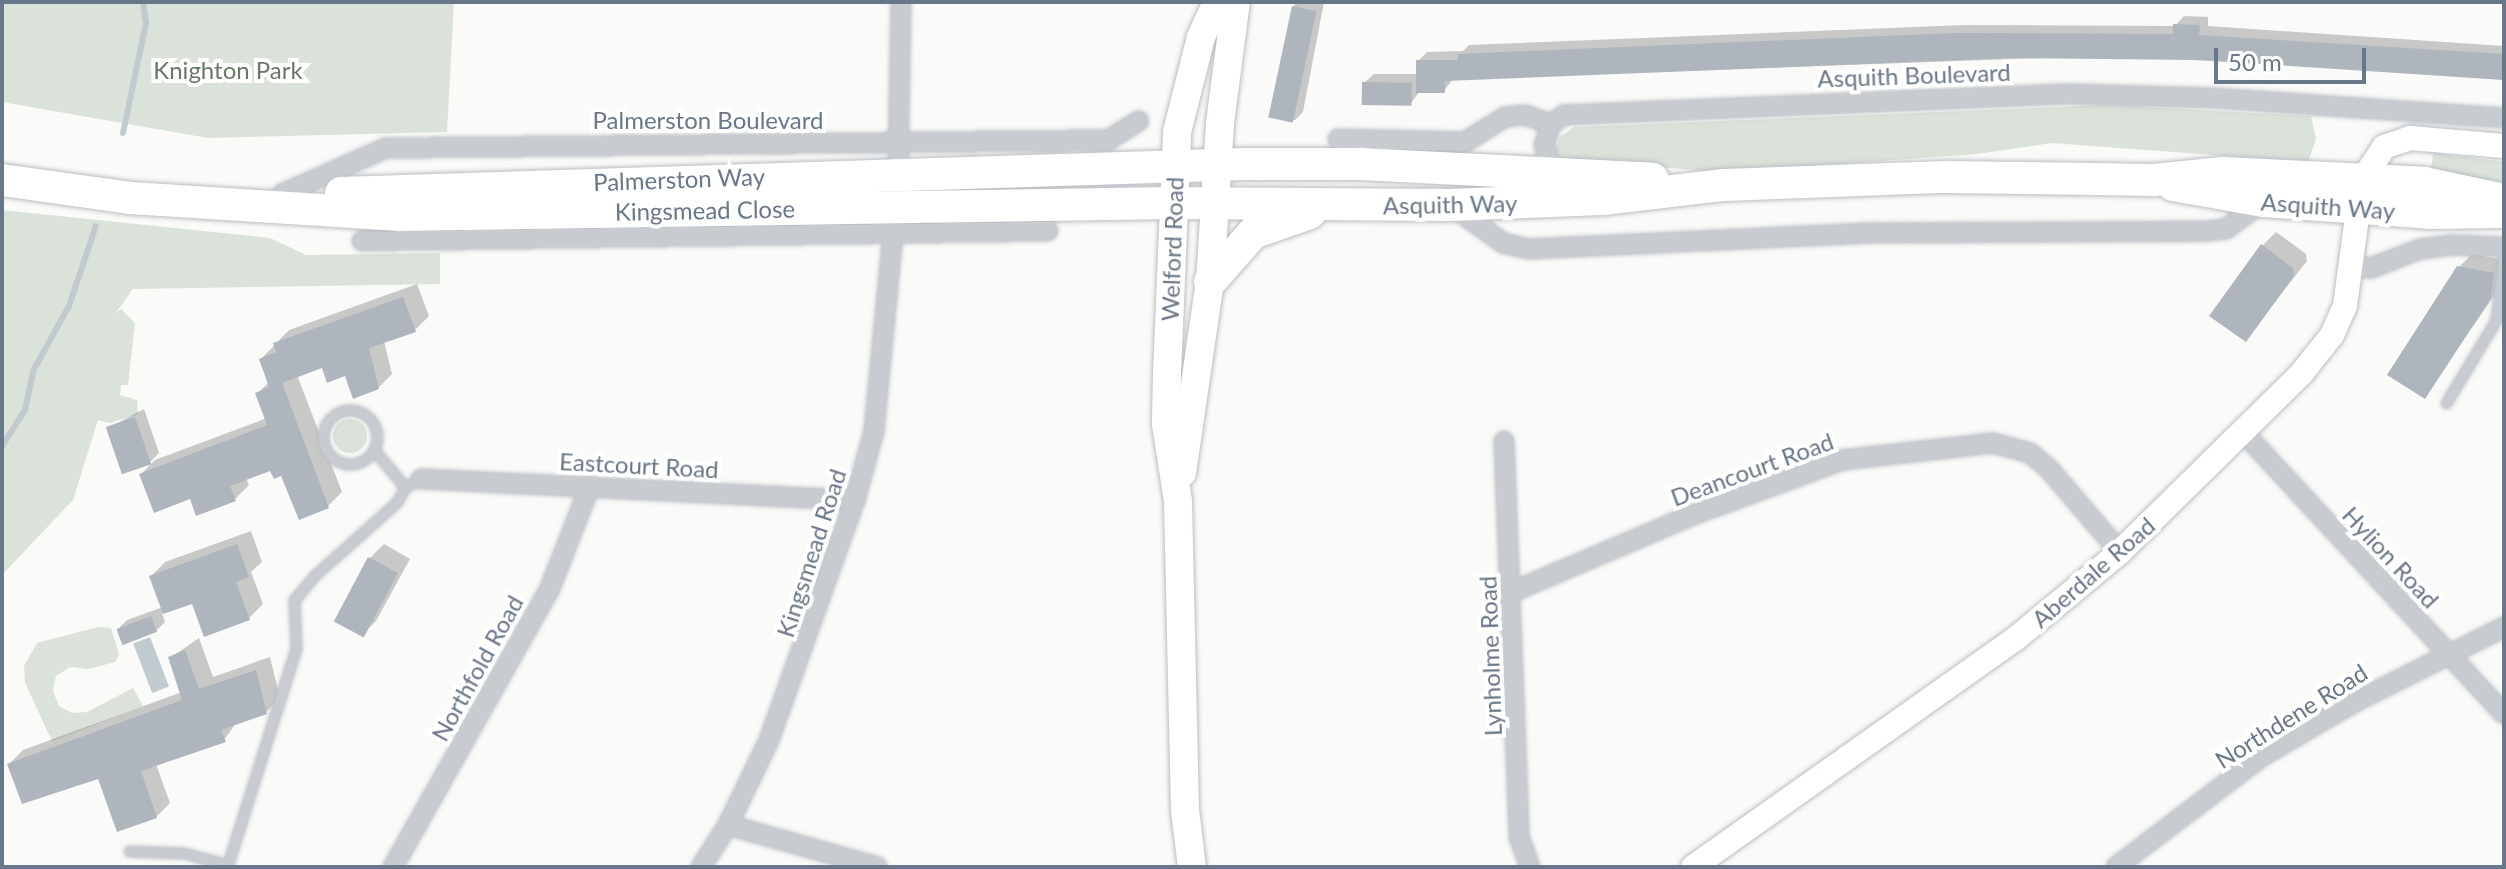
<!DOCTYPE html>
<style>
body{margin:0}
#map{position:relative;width:2506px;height:869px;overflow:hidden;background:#fafaf8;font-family:Lato,sans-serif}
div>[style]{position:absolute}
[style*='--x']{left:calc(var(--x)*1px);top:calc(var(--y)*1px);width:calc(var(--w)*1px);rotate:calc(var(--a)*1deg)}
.green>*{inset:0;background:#dbe2d9;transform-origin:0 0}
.round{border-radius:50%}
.water>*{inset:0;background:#c1cacf;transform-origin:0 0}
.shadow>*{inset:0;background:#0003}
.stream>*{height:6px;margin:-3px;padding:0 3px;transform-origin:3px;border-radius:3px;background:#c1cacf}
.building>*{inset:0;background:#aeb5bd;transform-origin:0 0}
.roads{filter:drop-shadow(0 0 2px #babec4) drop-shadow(0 0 2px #babec4)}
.lane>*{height:9px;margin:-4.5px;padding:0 4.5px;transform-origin:4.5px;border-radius:4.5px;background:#c8cbcf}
.lane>.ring{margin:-4.5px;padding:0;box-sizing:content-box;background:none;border:9px solid #c8cbcf;border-radius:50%}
.street>*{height:18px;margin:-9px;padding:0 9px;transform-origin:9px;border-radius:9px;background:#c8cbcf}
.secondary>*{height:24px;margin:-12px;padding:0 12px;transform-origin:12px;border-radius:12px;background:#fff}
.primary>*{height:28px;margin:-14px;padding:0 14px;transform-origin:14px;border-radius:14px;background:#fff}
.highway>*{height:32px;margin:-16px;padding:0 16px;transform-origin:16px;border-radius:16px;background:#fff}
span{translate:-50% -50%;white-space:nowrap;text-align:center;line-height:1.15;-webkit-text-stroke:8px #fff;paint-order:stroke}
.park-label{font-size:24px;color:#667a63}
.street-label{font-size:24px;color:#687789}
.frame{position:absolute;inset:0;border:4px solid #687789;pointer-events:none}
.scale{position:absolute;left:2214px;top:48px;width:152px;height:36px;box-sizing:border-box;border:4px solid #687789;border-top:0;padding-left:10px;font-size:24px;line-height:28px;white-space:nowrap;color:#687789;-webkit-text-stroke:6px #fff;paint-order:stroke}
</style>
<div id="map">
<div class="green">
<div style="clip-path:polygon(2px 2px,454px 2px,447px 132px,208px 138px,2px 102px)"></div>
<div style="clip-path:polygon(2106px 105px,2311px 116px,2316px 139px,2308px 162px,2052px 143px,1977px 154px,1727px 172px,1565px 161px,1554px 152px,1560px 137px,1574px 127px)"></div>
<div style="left:2433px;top:153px;width:72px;height:20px;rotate:7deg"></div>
<div style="clip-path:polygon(2px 210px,270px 238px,306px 255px,440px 253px,440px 284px,133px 289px,115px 314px,121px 309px,135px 323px,128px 385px,121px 385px,120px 395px,137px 400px,138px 414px,110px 423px,98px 420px,73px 500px,2px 575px)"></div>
<div class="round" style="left:333px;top:419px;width:34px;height:34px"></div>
<div style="clip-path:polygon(98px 627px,111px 628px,119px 654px,115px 662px,88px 669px,70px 667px,56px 676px,53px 691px,59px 706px,72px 713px,87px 712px,133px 688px,143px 706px,52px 741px,25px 683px,24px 666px,37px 643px)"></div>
</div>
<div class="water">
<div style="left:150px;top:637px;width:53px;height:18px;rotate:69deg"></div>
</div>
<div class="shadow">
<div style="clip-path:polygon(1295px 2px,1324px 2px,1303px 112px,1295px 120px,1274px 117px)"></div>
<div style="clip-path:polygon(2184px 16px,2208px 17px,2208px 26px,2504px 46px,2504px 80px,2354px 67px,2099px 56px,1453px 79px,1444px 91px,1420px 91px,1411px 103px,1364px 83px,1374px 74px,1418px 74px,1418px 61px,1427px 52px,1463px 51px,1469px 45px,1964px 25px,2175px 26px)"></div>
<div style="clip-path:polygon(2276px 232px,2306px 254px,2307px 261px,2245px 340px,2262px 246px)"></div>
<div style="clip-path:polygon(2472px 254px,2504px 260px,2503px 283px,2424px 397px,2458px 268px)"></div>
<div style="clip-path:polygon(417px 284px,429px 316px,415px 330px,384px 341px,392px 374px,378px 388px,323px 366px,297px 375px,342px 492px,328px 506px,271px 468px,246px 478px,249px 485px,235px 499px,191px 497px,141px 474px,155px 460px,267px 418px,257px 394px,269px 382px,261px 359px,289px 330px)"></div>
<div style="clip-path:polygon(144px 409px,159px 453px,150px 462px,108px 428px)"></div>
<div style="clip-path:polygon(251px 531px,262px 562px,251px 572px,263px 604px,249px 618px,193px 602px,162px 613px,165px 622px,156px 631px,118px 629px,127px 620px,163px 607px,151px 576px,165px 562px)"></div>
<div style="clip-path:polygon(384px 544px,410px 559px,376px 621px,362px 635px,370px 558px)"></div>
<div style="clip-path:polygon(199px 638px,213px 677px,270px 657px,280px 698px,266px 712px,237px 722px,224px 740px,156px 764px,170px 803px,156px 817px,99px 776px,9px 764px,23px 750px,182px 692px,170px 658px)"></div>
</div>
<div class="stream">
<div style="--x:123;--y:133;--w:112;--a:-78.2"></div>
<div style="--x:146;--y:23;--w:21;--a:-98"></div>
<div style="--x:2;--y:446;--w:43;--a:-57.4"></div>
<div style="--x:25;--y:410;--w:40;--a:-78"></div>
<div style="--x:33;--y:371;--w:74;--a:-61"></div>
<div style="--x:69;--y:306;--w:84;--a:-71.4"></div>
</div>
<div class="building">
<div style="left:1292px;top:6px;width:25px;height:114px;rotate:12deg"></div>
<div style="clip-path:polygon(2173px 24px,2200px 25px,2199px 35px,2504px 54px,2504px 80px,2199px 60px,2011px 58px,1445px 81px,1445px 93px,1416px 93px,1416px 60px,1458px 60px,1458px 54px,1954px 33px,2173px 34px)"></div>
<div style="left:1362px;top:82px;width:50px;height:23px;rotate:1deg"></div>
<div style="clip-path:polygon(2261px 244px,2293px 268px,2294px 276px,2246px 342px,2209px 316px)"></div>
<div style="clip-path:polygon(2457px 266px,2494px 273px,2491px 298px,2425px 399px,2387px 375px)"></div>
<div style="clip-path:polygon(403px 297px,416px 332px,369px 348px,379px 389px,353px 399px,345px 376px,327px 383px,322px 368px,282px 383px,329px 508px,299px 520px,281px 476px,274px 479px,270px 471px,230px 486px,236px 501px,196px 516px,190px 499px,154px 513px,139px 474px,267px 425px,255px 393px,269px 387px,259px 359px,276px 352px,273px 343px)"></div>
<div style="left:135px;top:417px;width:50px;height:31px;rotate:71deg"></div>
<div style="clip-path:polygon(237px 544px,249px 577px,236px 582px,250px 620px,204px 637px,192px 604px,163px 614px,149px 576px)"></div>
<div style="left:368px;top:557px;width:34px;height:73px;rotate:28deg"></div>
<div style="left:151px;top:616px;width:17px;height:37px;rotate:69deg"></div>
<div style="clip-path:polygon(185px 650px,199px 689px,256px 670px,267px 714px,221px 730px,226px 742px,141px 771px,157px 818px,117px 832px,98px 779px,22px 804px,7px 764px,182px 700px,168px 657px)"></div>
</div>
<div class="roads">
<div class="lane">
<div style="--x:2446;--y:403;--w:97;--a:-58.9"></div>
<div style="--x:2496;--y:320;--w:73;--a:-83.7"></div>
<div class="ring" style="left:323px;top:410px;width:45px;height:45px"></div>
<div style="--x:374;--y:450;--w:48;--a:50"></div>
<div style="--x:129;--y:851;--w:55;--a:2.1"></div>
<div style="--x:184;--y:853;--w:46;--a:15.3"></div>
<div style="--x:227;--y:867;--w:230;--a:-72.5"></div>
<div style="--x:296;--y:648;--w:48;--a:-92.4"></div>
<div style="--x:294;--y:600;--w:33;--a:-50"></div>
<div style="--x:315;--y:575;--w:110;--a:-41.7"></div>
<div style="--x:397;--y:502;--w:17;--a:-62"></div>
<div style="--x:405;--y:487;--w:18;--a:-27"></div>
</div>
<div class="street">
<div style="--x:1551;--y:124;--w:22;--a:108"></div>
<div style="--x:1544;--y:145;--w:28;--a:72"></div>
<div style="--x:1338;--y:139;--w:127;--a:1.4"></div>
<div style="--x:1465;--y:142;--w:47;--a:-32"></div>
<div style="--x:1505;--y:117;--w:20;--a:-6"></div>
<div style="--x:1525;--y:115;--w:28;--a:19"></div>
<div style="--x:1551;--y:124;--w:16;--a:-35"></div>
<div style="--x:1564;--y:115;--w:503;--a:-2.39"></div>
<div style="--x:2067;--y:94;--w:146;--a:1.6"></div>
<div style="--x:2213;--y:98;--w:292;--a:3.9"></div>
<div style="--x:898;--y:172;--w:170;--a:-89"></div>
<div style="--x:282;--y:194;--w:114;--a:-23.9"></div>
<div style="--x:386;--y:148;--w:722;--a:-0.63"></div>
<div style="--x:1108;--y:140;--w:36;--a:-32"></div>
<div style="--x:1450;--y:205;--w:65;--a:35.6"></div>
<div style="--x:1503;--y:243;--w:27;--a:13"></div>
<div style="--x:1529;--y:249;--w:335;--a:-2.7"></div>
<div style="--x:1864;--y:233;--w:343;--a:-0.3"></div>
<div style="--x:2207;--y:231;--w:19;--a:-6"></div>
<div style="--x:2226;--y:229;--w:47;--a:-36.4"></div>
<div style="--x:362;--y:241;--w:686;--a:-0.84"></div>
<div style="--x:2352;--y:266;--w:19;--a:6"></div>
<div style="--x:2371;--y:268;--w:53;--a:-21.2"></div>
<div style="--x:2420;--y:249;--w:31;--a:-7"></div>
<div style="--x:2451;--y:245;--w:53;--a:2.2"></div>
<div style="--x:2243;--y:432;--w:384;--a:47.2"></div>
<div style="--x:1504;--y:441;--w:396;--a:87.8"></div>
<div style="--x:1519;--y:837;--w:32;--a:70"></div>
<div style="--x:421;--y:479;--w:435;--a:2.8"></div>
<div style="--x:1512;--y:592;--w:194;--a:-23.1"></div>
<div style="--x:1690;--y:516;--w:162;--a:-20.2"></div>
<div style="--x:1842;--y:460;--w:152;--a:-6.4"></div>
<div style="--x:1993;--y:443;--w:38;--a:15"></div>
<div style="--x:2030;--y:453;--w:23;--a:40"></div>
<div style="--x:2048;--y:468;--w:111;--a:49.4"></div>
<div style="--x:728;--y:825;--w:155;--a:15.7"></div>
<div style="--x:393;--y:867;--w:320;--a:-60.6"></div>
<div style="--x:550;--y:588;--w:110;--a:-68.6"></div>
<div style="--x:701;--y:867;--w:50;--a:-57.3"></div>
<div style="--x:728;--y:825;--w:94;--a:-64.2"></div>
<div style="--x:769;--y:740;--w:255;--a:-70.3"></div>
<div style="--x:855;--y:500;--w:72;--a:-74.6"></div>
<div style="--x:874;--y:431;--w:200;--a:-84.5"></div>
<div style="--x:2116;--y:867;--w:182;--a:-37.2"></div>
<div style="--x:2261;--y:757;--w:104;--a:-30.5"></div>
<div style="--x:2351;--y:704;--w:171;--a:-26.7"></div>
</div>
<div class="secondary">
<div style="--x:1693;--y:867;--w:395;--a:-35.3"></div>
<div style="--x:2015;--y:639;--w:136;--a:-39.6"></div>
<div style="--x:2120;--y:552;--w:254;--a:-44.5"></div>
<div style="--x:2301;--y:374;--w:50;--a:-51.5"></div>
<div style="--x:2332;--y:335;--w:32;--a:-66"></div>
<div style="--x:2345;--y:306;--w:127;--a:-82.3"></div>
<div style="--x:2362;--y:180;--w:40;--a:-56"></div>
<div style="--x:2384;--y:147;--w:28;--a:-19"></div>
<div style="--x:2410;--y:138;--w:94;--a:4.9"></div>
</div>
<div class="primary">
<div style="--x:1182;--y:473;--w:193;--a:-81.7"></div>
<div style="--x:1210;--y:282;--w:159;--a:-86.4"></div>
<div style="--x:1220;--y:123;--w:122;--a:-82.5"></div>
<div style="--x:1192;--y:867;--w:57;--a:-97"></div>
<div style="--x:1185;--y:810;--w:309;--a:-91.3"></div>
<div style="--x:1178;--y:501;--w:78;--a:-98.9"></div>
<div style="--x:1166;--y:424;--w:50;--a:-88.9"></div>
<div style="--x:1167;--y:374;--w:242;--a:-87.6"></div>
<div style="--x:1177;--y:132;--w:98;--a:-75.8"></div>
<div style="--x:1201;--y:37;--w:38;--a:-65"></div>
</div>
<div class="highway">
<div style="--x:2;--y:180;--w:129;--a:8"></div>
<div style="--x:130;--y:198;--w:271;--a:3.6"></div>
<div style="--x:400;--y:215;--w:774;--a:-0.89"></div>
<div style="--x:1174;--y:203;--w:275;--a:0.4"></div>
<div style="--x:1449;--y:205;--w:154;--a:-2.2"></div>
<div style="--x:1603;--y:199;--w:122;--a:-6.6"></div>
<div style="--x:1724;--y:185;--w:222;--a:-2.1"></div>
<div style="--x:1946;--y:177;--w:208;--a:0.8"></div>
<div style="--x:2154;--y:180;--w:69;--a:-5.8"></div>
<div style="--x:2223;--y:173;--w:201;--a:2.8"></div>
<div style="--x:2424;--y:183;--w:82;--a:12"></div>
<div style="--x:2173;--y:185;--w:92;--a:10"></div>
<div style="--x:2264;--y:201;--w:166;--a:4.1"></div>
<div style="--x:2430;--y:213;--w:70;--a:-0.8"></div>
<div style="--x:341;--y:193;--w:906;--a:-1.83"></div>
<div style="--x:1247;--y:164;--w:114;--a:0"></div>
<div style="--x:1361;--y:164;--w:292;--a:2.9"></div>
<div style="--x:1210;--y:282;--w:65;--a:-48.7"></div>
<div style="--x:1253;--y:233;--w:60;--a:-19.3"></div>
</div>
</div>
<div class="park-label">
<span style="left:228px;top:70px">Knighton Park</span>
</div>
<div class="street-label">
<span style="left:1914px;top:75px;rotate:-2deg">Asquith Boulevard</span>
<span style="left:708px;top:120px">Palmerston Boulevard</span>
<span style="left:679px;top:179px;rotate:-2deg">Palmerston Way</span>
<span style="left:1450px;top:204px;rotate:-1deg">Asquith Way</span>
<span style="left:2328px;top:206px;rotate:4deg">Asquith Way</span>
<span style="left:705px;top:210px;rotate:-1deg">Kingsmead Close</span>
<span style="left:1172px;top:249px;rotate:-88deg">Welford Road</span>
<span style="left:639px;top:465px;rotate:3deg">Eastcourt Road</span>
<span style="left:1752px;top:469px;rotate:-20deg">Deancourt Road</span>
<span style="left:811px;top:553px;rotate:-72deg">Kingsmead Road</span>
<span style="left:2391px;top:557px;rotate:47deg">Hylion Road</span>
<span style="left:2093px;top:572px;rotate:-41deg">Aberdale Road</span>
<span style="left:1490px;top:656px;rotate:-92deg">Lynholme Road</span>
<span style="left:477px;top:668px;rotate:-61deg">Northfold Road</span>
<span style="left:2291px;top:716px;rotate:-32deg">Northdene Road</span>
</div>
<div class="frame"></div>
<div class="scale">50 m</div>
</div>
